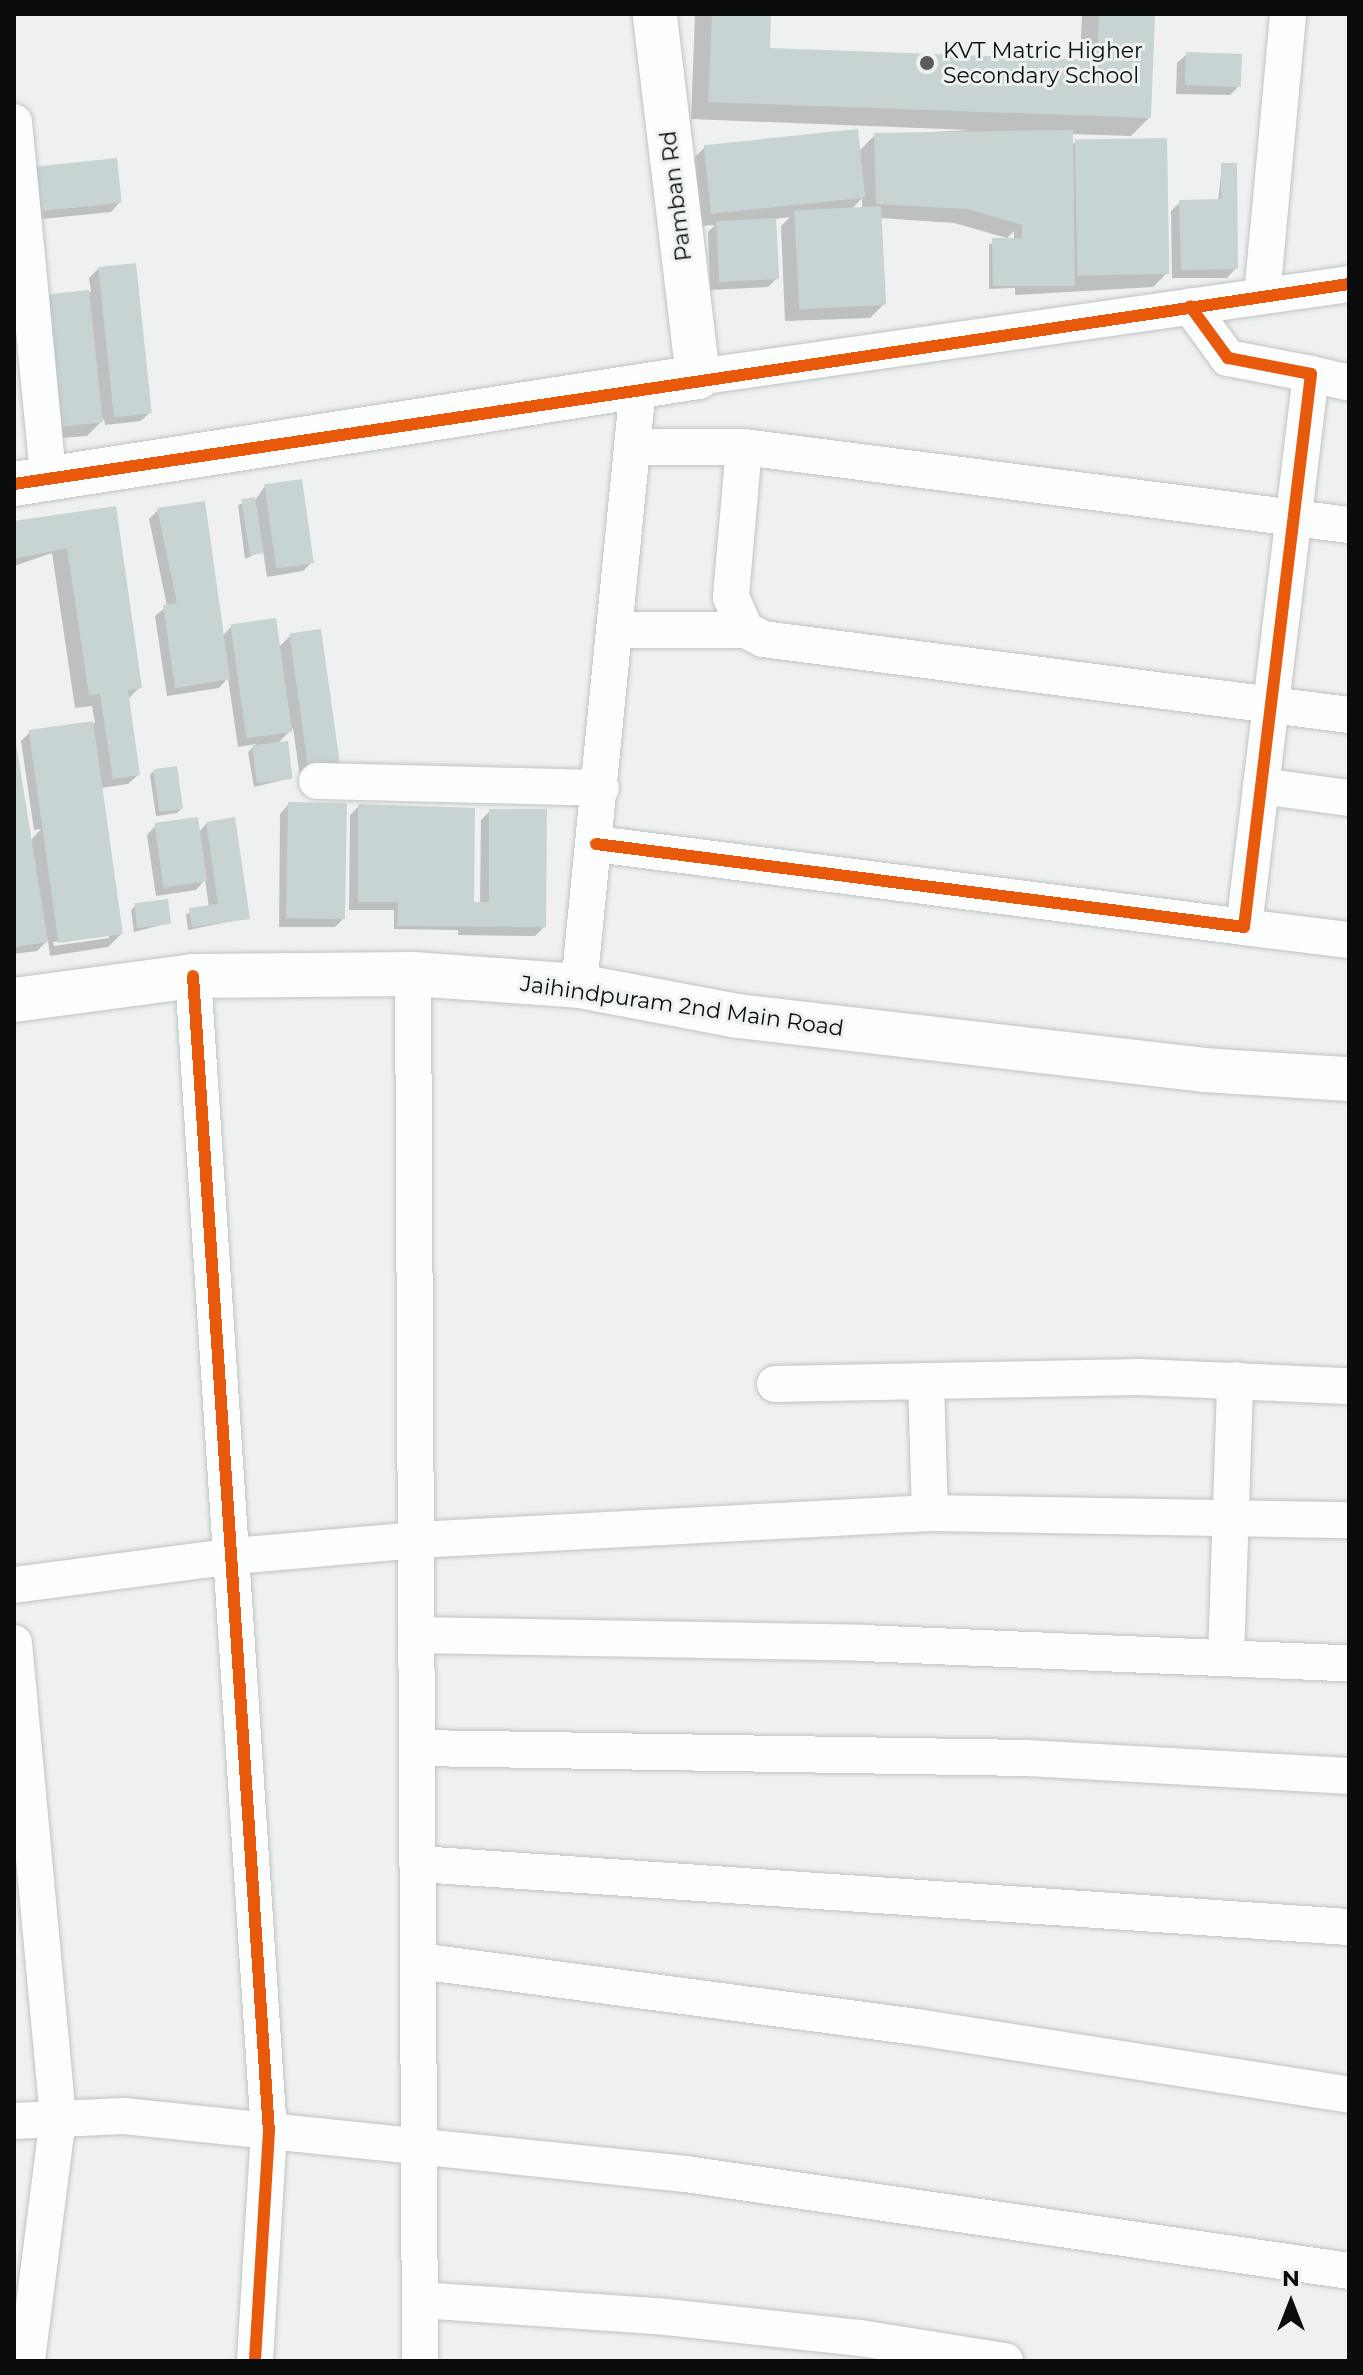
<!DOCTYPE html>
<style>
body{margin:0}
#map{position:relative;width:1363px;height:2375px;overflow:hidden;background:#eef1f0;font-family:Montserrat,sans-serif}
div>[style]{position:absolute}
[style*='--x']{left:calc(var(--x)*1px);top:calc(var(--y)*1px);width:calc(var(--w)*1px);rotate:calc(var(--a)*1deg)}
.shadow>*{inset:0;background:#0003}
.building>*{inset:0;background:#c8d4d4;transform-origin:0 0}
.roads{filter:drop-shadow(0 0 2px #c0c3c2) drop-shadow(0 0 2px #c0c3c2)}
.minor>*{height:36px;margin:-18px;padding:0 18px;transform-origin:18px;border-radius:18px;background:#fcfdfd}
.tertiary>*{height:44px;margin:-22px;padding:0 22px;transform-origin:22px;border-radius:22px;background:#fcfdfd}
.cycleway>*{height:12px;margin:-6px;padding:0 6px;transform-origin:6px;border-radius:6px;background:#e8590c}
.dots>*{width:22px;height:22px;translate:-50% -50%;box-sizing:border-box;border:4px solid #edf2f0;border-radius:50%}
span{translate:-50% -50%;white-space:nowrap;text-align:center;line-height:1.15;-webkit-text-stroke:6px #edf2f0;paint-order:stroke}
.poi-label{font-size:22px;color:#0b0d0c}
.left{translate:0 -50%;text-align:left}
.street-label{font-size:22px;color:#0b0d0c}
.frame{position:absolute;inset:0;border:16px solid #0b0d0c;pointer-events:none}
.north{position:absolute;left:1251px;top:2263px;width:80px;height:80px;-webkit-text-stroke:6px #edf2f0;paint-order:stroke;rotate:0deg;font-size:22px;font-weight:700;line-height:32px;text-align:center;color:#0b0d0c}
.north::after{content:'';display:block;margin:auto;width:28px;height:36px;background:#0b0d0c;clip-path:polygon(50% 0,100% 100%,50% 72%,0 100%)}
</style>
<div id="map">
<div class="shadow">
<div style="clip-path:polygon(evenodd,695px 14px,769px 14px,767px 50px,1080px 62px,1082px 14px,1153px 14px,1149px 118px,1131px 136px,1071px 134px,1071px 146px,1076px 141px,1167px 273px,1153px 287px,1015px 295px,1015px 288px,989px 289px,989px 244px,1014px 240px,1014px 231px,1007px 238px,954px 223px,880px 218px,884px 304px,870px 318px,785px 321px,781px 226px,790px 217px,775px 219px,777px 278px,768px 287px,710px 290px,708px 232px,715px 225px,698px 226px,691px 161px,705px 147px,859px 151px,875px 135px,970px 130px,691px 119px,695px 14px,862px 198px,862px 209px,851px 210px,862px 198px)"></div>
<div style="clip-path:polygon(1171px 14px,1233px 14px,1231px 16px)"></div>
<div style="clip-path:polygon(1187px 54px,1239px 86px,1230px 95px,1176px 94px,1177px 63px)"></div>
<div style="clip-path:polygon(1222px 165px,1236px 268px,1227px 278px,1172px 278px,1171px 211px,1180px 202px,1218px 201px)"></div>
<div style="clip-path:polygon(27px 168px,120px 202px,111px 212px,22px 221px)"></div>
<div style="clip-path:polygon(99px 268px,150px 412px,141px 421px,105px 425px,104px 419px,87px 436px,35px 440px,35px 298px,91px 292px,89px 278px)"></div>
<div style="clip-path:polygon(265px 486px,312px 562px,303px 571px,267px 577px,263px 551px,245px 559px,238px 505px,256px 499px)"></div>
<div style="clip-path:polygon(evenodd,114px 508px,140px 687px,127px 700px,138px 775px,128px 784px,101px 788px,122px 933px,108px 947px,50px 956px,48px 940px,37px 951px,14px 954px,14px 745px,30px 841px,41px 829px,34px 830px,21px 741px,30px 732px,95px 723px,92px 706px,75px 708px,52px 553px,14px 566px,14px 523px,114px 508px,109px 934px,109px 938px,54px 946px,53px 942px,109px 934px)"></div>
<div style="clip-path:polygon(158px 510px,222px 636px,231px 627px,278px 648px,290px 636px,329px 772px,300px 777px,293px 728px,277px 744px,291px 778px,254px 787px,248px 752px,256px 744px,238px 747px,228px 678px,219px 688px,167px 696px,155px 616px,167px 606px,149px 519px)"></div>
<div style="clip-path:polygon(154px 771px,181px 809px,177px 813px,156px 816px,150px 775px)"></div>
<div style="clip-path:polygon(289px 804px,344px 918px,335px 927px,279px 927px,280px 814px)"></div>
<div style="clip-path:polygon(359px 806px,472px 904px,480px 904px,481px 820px,490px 811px,544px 927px,535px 936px,458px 935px,458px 930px,394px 929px,394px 910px,349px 910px,350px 815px)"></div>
<div style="clip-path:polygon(207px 823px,248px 918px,188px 930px,186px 914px,209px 907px,205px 880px,196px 890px,156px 896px,147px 835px,156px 825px,198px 833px)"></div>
<div style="clip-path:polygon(135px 906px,169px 923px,134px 932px,131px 910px)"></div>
</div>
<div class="building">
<div style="clip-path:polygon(712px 14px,771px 14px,770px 48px,1097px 60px,1099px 14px,1155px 14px,1151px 118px,708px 102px)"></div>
<div style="left:1186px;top:52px;width:56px;height:33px;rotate:2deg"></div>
<div style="left:858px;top:129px;width:69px;height:155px;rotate:84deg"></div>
<div style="clip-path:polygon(1073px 130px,1075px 286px,993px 286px,992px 238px,1022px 238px,1022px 225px,968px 209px,876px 204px,874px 133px)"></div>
<div style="left:1167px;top:138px;width:136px;height:92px;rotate:89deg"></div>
<div style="left:117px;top:158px;width:45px;height:91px;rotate:84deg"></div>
<div style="clip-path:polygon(1221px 163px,1237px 163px,1238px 269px,1181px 270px,1179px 200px,1221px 199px)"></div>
<div style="left:881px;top:206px;width:99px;height:87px;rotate:87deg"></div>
<div style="left:776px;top:218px;width:61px;height:60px;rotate:87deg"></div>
<div style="left:136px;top:263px;width:151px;height:38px;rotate:84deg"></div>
<div style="left:89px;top:290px;width:133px;height:55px;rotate:84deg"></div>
<div style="left:302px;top:479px;width:85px;height:38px;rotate:82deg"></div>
<div style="left:255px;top:497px;width:57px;height:14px;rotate:81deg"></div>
<div style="clip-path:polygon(205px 501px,230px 679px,175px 688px,163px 605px,177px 603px,157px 508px)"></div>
<div style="clip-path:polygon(116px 506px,142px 688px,128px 690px,140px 775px,113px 779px,100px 694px,89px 695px,67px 548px,14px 559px,14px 521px)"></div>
<div style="left:276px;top:618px;width:115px;height:46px;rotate:82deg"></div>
<div style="left:321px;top:629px;width:136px;height:32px;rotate:82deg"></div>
<div style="left:93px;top:721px;width:215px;height:65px;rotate:82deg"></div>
<div style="left:288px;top:741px;width:38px;height:36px;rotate:83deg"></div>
<div style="clip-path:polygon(16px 743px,48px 942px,14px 947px,14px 744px)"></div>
<div style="left:177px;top:766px;width:43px;height:24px;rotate:82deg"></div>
<div style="left:288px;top:802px;width:59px;height:116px;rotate:1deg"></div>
<div style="clip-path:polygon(358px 804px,475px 808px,474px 902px,489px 902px,489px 809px,547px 809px,546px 927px,397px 926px,398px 902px,358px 902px)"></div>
<div style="left:198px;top:817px;width:65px;height:44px;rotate:82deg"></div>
<div style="clip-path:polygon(235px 817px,250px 919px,192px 927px,189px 908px,218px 904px,206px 822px)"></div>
<div style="left:168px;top:899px;width:25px;height:34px;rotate:83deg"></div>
</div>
<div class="roads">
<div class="minor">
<div style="--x:14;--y:122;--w:358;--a:84.5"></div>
<div style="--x:1262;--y:296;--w:283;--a:-84.7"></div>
<div style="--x:1311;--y:374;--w:39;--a:13"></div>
<div style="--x:698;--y:377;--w:658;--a:-8.13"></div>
<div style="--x:632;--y:447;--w:112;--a:0"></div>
<div style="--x:744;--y:447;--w:151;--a:95"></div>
<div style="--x:731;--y:597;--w:36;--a:66"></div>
<div style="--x:746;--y:630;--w:19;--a:28"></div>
<div style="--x:763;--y:639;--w:591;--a:7.39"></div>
<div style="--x:744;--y:447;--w:610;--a:7.35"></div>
<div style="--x:616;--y:630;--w:130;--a:0"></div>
<div style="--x:317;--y:781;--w:284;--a:1.4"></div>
<div style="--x:1261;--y:786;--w:89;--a:7.8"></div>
<div style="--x:596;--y:844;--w:653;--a:7.3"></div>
<div style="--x:1244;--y:927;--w:557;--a:-83.09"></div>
<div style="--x:1311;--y:374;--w:85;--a:-169.1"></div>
<div style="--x:1228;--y:358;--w:64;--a:-126.2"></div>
<div style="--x:1244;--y:927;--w:106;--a:7.1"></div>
<div style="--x:413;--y:974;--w:1387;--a:89.71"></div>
<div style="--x:193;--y:976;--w:1157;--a:86.24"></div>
<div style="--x:269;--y:2131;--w:230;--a:93.5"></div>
<div style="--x:579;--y:986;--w:603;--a:-84.38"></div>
<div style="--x:926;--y:1381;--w:132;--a:88.3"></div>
<div style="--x:775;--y:1384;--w:364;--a:-1.1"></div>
<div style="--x:1139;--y:1377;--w:210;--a:2.5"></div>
<div style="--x:14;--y:1585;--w:222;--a:-7.5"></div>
<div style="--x:234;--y:1556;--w:184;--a:-5"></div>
<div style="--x:417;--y:1540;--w:514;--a:-3.01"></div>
<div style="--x:930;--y:1513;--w:419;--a:1"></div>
<div style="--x:417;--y:1635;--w:445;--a:1"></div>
<div style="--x:862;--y:1643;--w:487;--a:2.4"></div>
<div style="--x:14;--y:1643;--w:477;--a:84.7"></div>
<div style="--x:58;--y:2118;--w:245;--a:97.3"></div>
<div style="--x:1226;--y:1658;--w:278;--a:-88.1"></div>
<div style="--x:418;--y:1748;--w:610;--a:0.94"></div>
<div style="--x:1028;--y:1758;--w:322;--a:3.2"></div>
<div style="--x:419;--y:1864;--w:932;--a:3.88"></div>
<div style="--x:419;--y:1961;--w:502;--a:7.55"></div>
<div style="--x:917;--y:2027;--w:437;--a:8.9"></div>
<div style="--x:14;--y:2121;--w:110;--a:-2.6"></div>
<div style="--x:124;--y:2116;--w:565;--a:5.89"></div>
<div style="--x:686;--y:2174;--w:670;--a:8.32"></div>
<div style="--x:420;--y:2300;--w:238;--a:3.9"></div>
<div style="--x:657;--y:2316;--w:205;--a:6.2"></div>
<div style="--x:861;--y:2338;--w:146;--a:9.1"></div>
</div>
<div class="tertiary">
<div style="--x:14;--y:484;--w:692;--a:-8.89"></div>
<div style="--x:698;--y:377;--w:366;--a:-96.8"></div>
<div style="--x:14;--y:1000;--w:181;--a:-7.6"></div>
<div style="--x:193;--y:976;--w:220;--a:-0.5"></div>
<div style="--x:413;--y:974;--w:166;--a:4.1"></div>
<div style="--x:579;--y:986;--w:162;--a:10.7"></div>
<div style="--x:738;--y:1016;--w:469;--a:6.6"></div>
<div style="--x:1204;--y:1070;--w:145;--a:3.6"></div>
</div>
</div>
<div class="cycleway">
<div style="--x:14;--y:484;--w:1350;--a:-8.52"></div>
<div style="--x:596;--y:844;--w:653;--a:7.3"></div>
<div style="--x:1244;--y:927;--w:557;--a:-83.09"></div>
<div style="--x:1311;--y:374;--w:85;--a:-169.1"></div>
<div style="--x:1228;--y:358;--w:64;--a:-126.2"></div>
<div style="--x:193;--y:976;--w:1157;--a:86.24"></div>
<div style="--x:269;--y:2131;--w:230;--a:93.5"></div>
</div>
<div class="dots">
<div style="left:927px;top:63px;background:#5a5d5c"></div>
</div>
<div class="poi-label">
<span class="left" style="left:943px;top:63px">KVT Matric Higher<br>Secondary School</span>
</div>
<div class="street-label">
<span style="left:676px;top:196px;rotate:-97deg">Pamban Rd</span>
<span style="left:682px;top:1006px;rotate:8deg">Jaihindpuram 2nd Main Road</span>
</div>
<div class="frame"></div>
<div class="north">N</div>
</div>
